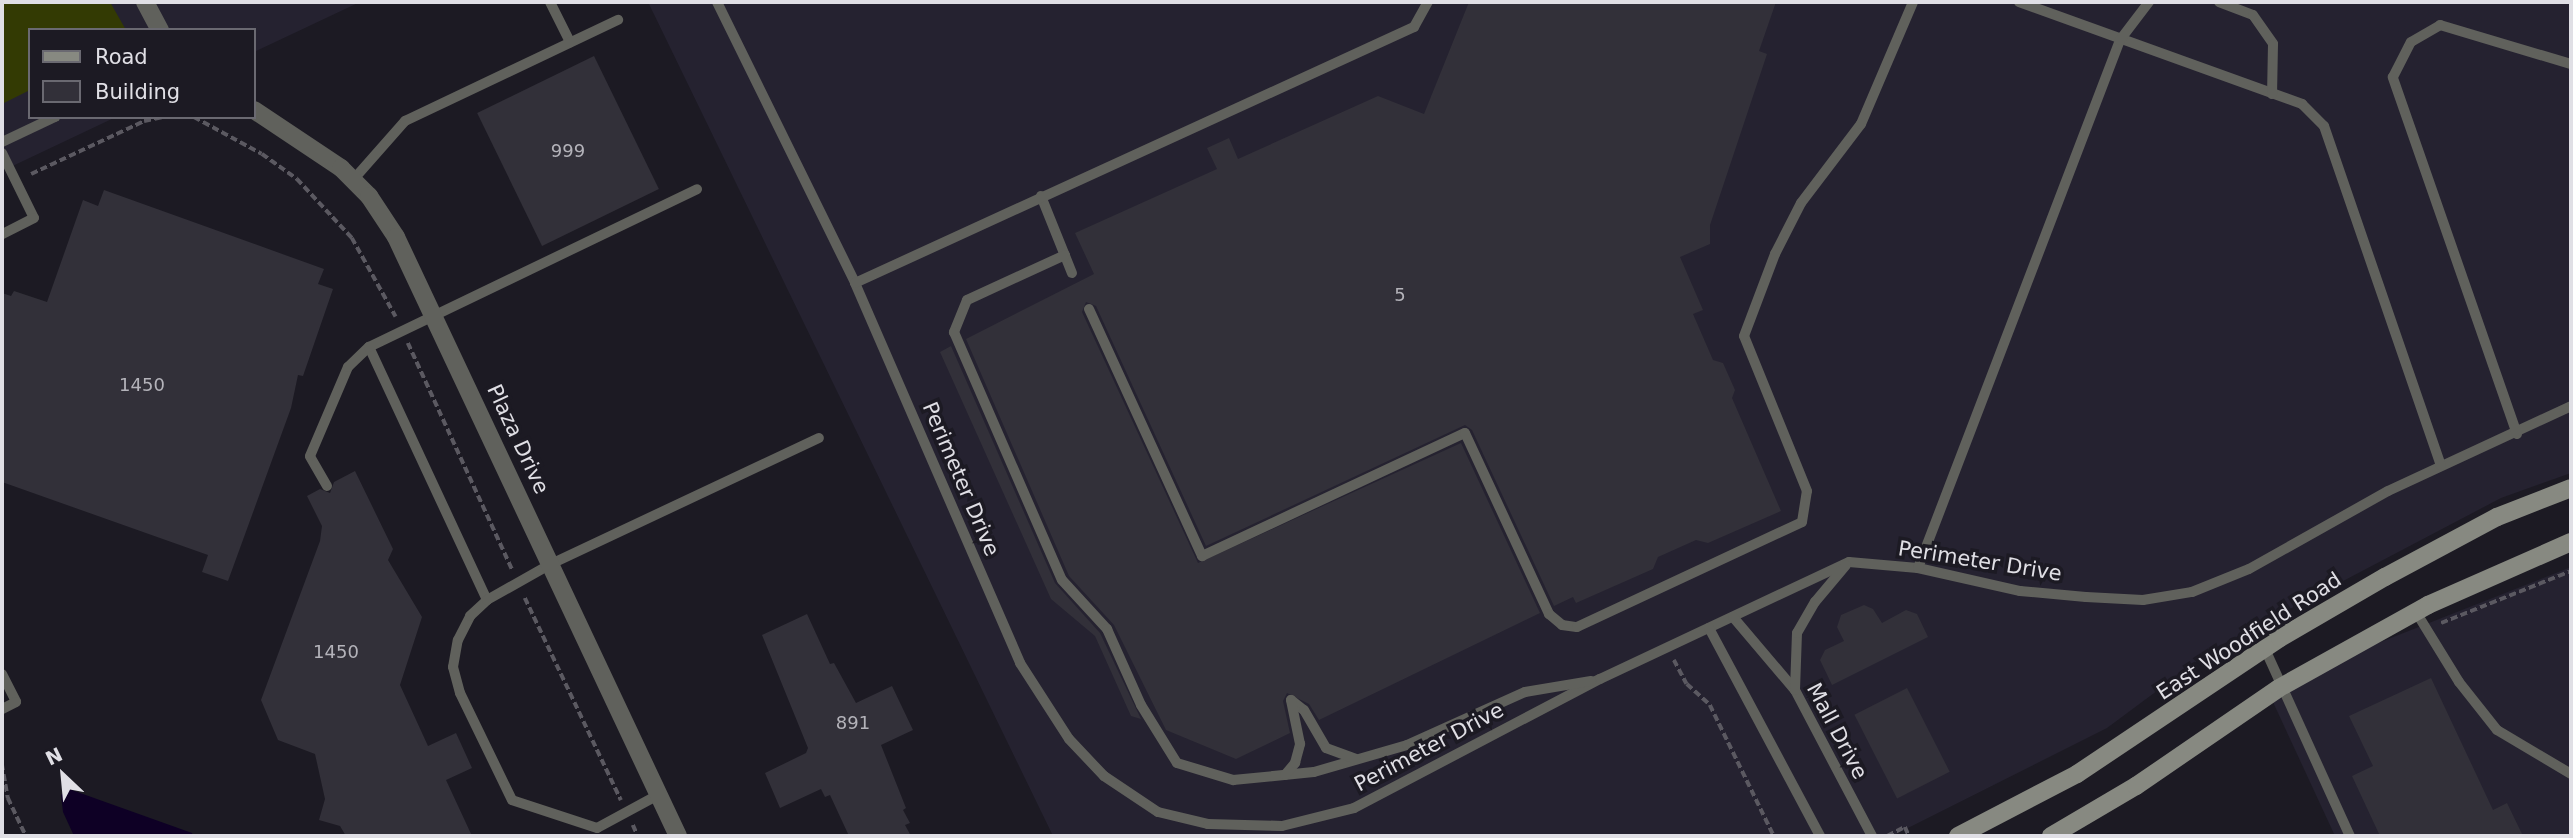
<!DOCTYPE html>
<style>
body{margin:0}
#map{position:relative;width:2573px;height:838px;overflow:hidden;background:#1c1a23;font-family:"DejaVu Sans",sans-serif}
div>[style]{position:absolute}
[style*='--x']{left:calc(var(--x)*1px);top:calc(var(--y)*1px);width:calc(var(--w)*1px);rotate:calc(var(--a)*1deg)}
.built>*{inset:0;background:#252230}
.green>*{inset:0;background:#333a03}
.water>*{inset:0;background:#0e0025}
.building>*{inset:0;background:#323039;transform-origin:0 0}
.path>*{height:3.5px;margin-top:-1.75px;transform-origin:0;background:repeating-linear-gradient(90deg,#5b5961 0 7px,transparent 0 10.5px)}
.lane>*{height:10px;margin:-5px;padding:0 5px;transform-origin:5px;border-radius:5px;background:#60615c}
.street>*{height:18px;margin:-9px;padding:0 9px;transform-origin:9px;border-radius:9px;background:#60615c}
.secondary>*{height:18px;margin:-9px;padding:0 9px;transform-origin:9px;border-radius:9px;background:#878981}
span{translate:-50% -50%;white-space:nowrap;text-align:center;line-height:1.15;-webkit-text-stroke:7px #1c1a23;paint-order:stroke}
.number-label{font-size:18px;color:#b4b3ba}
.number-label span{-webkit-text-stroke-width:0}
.street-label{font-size:21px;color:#e0dfe5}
.frame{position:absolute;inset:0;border:4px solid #e0dfe5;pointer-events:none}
.legend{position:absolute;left:28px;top:28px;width:228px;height:91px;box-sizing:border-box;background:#1c1a23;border:2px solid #6a6971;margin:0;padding:9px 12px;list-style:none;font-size:21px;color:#e0dfe5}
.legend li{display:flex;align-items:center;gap:14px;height:35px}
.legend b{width:35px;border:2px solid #6a6971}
.north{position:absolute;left:28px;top:740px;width:70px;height:70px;-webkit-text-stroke:5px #1c1a23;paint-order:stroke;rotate:334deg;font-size:19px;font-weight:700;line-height:28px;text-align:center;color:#e0dfe5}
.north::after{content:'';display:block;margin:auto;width:24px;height:32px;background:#e0dfe5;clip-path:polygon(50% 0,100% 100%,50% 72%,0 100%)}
</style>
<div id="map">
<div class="built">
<div style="clip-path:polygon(2px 2px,360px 2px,254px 52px,254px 30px,30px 30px,30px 117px,116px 117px,2px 171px)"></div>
<div style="clip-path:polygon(648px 2px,2571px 2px,2571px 473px,2501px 498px,2212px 650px,2107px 728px,1892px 836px,1053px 836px)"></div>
<div style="clip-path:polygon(2571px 567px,2571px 836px,2335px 836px,2266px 687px)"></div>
</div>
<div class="green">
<div style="clip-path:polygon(2px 2px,110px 2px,126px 30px,30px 30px,30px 90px,2px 104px)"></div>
</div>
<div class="water">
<div style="clip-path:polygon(69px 789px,192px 833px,193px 836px,74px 836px,63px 812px,61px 795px)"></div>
</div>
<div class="building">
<div style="clip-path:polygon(1469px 2px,1776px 2px,1759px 51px,1767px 54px,1710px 225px,1710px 244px,1680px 257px,1703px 310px,1693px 314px,1713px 360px,1723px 363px,1735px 390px,1732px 398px,1781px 511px,1708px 543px,1696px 540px,1658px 557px,1653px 569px,1576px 603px,1573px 597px,1554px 606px,1472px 430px,1465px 425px,1206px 546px,1096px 306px,1086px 302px,1082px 312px,1198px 563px,1461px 443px,1540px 613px,1319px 720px,1309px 704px,1287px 693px,1283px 701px,1290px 733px,1236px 759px,1166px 730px,1114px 625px,1069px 576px,966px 339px,1094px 274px,1075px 233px,1217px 169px,1207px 148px,1229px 138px,1238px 159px,1378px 96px,1424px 114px)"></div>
<div style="left:594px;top:56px;width:148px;height:130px;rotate:64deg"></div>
<div style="clip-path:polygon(104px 190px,324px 269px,318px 284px,333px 289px,303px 376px,298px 375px,291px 408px,228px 581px,202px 572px,208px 555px,2px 482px,2px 293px,11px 296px,14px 291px,47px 302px,83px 200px,98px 206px)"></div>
<div style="clip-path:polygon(951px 346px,1055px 583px,1100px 633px,1141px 719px,1131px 716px,1095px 636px,1051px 599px,940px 352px)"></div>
<div style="clip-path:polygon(355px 471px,393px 549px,388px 560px,422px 617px,400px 685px,428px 746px,456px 733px,472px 768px,446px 780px,472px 836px,346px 836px,340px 826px,319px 820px,325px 799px,315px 754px,278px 740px,261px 700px,320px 541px,322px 526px,307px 496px,320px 489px,330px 493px,334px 482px)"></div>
<div style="clip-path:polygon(1864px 605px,1873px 609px,1882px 623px,1906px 610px,1917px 614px,1928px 637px,1832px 685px,1820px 660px,1825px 650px,1844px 641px,1837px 627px,1841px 615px)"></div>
<div style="clip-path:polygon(807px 614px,830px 664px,834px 663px,856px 703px,892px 686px,913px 730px,881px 745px,906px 808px,903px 810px,910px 823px,905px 825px,911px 836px,849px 836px,830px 795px,825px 797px,821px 789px,780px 808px,765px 773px,806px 753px,808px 748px,762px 635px)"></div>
<div style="clip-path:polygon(2431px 678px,2493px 810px,2507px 803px,2523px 836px,2380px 836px,2352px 776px,2373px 766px,2349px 716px)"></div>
<div style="left:1907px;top:688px;width:94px;height:59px;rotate:63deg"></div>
</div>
<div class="path">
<div style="--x:194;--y:117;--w:77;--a:28.6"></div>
<div style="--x:262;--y:154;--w:43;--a:35.5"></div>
<div style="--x:297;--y:179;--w:81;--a:47"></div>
<div style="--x:352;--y:238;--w:90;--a:60.9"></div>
<div style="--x:31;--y:174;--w:125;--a:-25.1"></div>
<div style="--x:144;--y:121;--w:19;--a:-12"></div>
<div style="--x:408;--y:343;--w:249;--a:65.3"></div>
<div style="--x:525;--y:598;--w:224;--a:64.6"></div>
<div style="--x:2441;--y:623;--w:140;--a:-21.8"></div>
<div style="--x:1674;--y:660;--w:27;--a:62"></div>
<div style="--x:1687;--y:684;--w:31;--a:42"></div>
<div style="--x:1710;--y:705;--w:146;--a:64"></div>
<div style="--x:2;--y:764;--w:35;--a:80"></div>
<div style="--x:8;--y:798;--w:42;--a:64.7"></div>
<div style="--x:633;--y:825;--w:12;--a:66"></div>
<div style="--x:1887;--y:836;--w:20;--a:-27"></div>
<div style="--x:1905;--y:827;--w:10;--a:66"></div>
</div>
<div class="lane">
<div style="--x:550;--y:2;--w:45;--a:63.4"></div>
<div style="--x:717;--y:2;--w:313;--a:63.8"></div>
<div style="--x:855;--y:283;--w:414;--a:66.5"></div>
<div style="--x:1020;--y:663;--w:90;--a:57.2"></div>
<div style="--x:1069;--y:739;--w:51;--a:46.6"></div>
<div style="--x:1104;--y:776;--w:65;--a:33.7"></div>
<div style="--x:1158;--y:812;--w:51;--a:13.5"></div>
<div style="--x:1208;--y:824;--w:74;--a:1.5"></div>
<div style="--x:1282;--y:826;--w:74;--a:-14"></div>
<div style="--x:1354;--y:808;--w:278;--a:-27.7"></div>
<div style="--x:1600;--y:679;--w:275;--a:-25.2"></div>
<div style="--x:1849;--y:562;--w:69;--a:5"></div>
<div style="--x:1918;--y:568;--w:105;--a:12.7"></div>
<div style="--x:2020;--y:591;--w:66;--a:5.2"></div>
<div style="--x:2086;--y:597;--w:57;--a:3"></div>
<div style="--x:2143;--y:600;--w:50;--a:-9.3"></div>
<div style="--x:2192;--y:592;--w:61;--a:-22"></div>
<div style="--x:2249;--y:569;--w:159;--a:-29.3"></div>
<div style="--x:2388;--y:491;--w:202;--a:-24.9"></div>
<div style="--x:2019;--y:2;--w:301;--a:19.8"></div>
<div style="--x:2302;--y:104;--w:31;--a:45"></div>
<div style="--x:2324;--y:126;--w:359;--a:71"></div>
<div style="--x:2219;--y:2;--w:36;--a:21"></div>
<div style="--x:2253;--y:15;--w:35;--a:55"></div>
<div style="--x:2273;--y:44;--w:50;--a:91.1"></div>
<div style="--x:2;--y:142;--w:59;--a:-25.3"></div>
<div style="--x:2;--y:153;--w:72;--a:63.8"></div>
<div style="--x:34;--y:218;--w:36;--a:153"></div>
<div style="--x:353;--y:180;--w:79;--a:-48.6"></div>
<div style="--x:405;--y:121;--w:236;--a:-25.4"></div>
<div style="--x:1041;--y:196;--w:83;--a:68.1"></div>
<div style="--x:1065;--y:255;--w:108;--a:155.3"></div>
<div style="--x:967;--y:300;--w:35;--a:112"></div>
<div style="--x:954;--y:332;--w:270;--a:66.5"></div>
<div style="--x:1062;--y:580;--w:67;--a:47.4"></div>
<div style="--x:1107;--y:629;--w:83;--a:65.9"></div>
<div style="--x:1141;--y:705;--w:68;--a:58.2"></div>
<div style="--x:1177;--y:763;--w:59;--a:16.9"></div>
<div style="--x:1233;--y:780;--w:81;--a:-5.6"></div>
<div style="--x:1314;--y:772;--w:97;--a:-16.2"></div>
<div style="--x:1407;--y:745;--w:129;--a:-24.2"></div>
<div style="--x:1525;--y:692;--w:67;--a:-9.5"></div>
<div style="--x:855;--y:283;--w:615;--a:-24.61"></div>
<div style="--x:1414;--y:27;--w:29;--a:-61"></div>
<div style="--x:1089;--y:309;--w:272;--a:65.4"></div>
<div style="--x:1202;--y:556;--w:290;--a:-25.1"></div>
<div style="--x:1465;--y:433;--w:200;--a:65.1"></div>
<div style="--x:1549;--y:614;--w:17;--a:40"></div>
<div style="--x:1562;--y:625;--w:15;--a:8"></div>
<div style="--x:1577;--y:627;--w:248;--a:-25"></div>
<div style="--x:1802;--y:522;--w:31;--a:-81"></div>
<div style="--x:1807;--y:491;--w:167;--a:-112.1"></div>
<div style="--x:1744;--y:336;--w:88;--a:-69.3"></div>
<div style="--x:1775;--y:254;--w:57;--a:-63"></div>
<div style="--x:1801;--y:203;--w:99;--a:-52.8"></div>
<div style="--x:1861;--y:124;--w:133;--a:-66.9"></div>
<div style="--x:2517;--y:434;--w:378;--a:-109.2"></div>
<div style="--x:2393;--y:77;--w:39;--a:-63"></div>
<div style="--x:2411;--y:42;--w:34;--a:-30"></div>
<div style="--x:2440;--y:25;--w:137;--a:16.6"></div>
<div style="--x:327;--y:486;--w:34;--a:-120"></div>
<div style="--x:310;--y:456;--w:97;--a:-66.9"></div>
<div style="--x:348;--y:367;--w:29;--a:-44"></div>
<div style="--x:1918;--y:568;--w:565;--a:-69.06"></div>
<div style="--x:2120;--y:40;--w:48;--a:-52.7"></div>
<div style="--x:487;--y:600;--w:279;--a:-115"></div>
<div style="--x:369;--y:347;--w:364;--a:-25.7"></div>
<div style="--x:2416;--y:612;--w:82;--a:58.4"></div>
<div style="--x:2459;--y:682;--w:61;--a:51.6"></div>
<div style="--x:2497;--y:730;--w:86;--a:30.7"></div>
<div style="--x:1733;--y:617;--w:96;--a:49.7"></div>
<div style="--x:1795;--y:690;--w:165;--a:62.2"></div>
<div style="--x:1709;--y:628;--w:236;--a:61.9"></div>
<div style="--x:2265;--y:649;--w:205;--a:65.6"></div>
<div style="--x:2;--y:674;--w:31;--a:63"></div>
<div style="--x:16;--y:702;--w:16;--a:153"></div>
<div style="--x:1795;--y:690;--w:57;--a:-88"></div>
<div style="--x:1797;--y:633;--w:36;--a:-60"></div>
<div style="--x:1815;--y:602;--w:48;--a:-50"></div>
<div style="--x:1291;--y:700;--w:16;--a:38"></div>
<div style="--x:1304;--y:710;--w:44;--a:59.9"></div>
<div style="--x:1326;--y:748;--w:32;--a:20"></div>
<div style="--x:1285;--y:775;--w:16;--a:-50"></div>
<div style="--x:1295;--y:763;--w:20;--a:-75"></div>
<div style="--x:1300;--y:744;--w:45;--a:-101.6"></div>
<div style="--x:658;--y:795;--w:69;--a:151.6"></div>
<div style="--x:597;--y:828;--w:89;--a:-161.8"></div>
<div style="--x:512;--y:800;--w:119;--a:-115.9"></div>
<div style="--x:460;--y:693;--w:27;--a:-105"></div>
<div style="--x:453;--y:667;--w:27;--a:-80"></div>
<div style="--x:458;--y:640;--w:27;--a:-63"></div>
<div style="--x:470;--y:616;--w:23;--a:-43"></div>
<div style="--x:487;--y:600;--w:73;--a:-29.4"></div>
<div style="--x:551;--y:564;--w:296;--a:-25.2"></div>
</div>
<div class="street">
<div style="--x:145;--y:2;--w:32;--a:62"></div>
<div style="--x:254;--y:110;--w:105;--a:33.7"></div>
<div style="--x:341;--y:168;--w:40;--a:45"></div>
<div style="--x:369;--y:196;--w:49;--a:56.6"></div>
<div style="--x:396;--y:237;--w:662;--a:64.79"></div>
</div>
<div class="secondary">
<div style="--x:1958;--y:836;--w:134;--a:-27.5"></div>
<div style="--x:2077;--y:774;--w:244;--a:-33.8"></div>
<div style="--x:2280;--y:638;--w:121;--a:-30.2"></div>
<div style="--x:2385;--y:577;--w:127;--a:-28.2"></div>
<div style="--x:2497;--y:517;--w:79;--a:-21.4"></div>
<div style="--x:2051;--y:836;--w:99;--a:-30.5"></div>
<div style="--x:2136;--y:786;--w:173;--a:-34.4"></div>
<div style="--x:2279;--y:688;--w:171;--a:-29.1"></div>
<div style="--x:2428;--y:605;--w:156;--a:-23.8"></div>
</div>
<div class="number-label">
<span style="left:568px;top:151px">999</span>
<span style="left:1400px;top:295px">5</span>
<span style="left:142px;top:385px">1450</span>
<span style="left:336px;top:652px">1450</span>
<span style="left:853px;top:723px">891</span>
</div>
<div class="street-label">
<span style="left:518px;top:439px;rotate:65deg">Plaza Drive</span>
<span style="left:961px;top:479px;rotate:67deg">Perimeter Drive</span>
<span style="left:1980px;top:561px;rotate:9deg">Perimeter Drive</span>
<span style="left:2249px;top:636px;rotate:-33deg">East Woodfield Road</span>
<span style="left:1837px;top:731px;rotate:62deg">Mall Drive</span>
<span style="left:1429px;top:747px;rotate:-28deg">Perimeter Drive</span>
</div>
<div class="frame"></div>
<ul class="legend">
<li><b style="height:9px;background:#878981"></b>Road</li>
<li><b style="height:19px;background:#323039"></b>Building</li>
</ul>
<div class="north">N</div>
</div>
